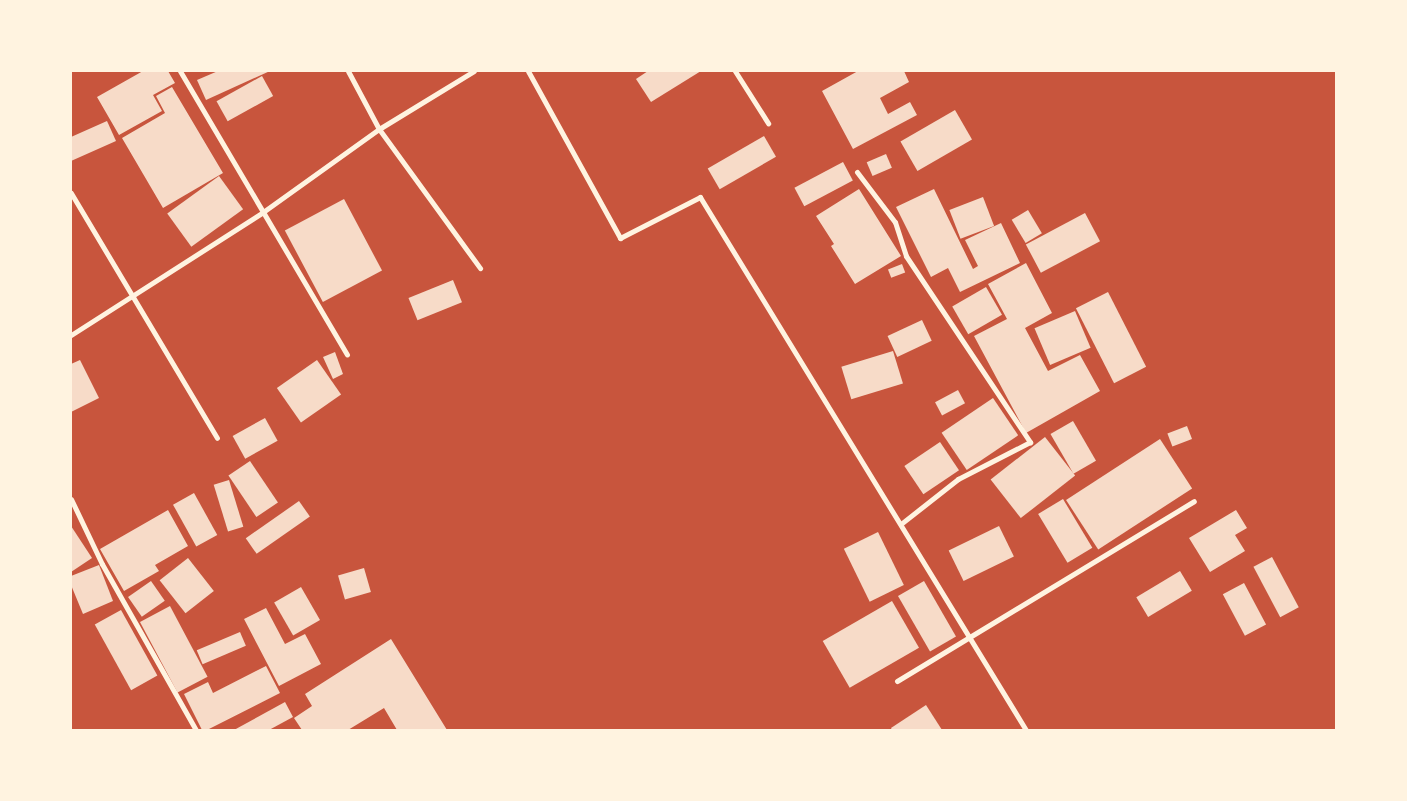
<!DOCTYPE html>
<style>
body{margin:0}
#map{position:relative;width:1407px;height:801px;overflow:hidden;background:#c8553d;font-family:Karla,sans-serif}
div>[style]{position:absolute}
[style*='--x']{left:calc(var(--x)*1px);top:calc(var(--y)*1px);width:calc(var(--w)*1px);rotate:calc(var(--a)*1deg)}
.building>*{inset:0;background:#f7dbc8;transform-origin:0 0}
.minor>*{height:5px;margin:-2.5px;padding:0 2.5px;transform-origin:2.5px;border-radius:2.5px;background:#fff3e0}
span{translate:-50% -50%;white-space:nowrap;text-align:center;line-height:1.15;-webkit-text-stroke:5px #fff3e0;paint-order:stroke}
.frame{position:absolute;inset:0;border:72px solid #fff3e0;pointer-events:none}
</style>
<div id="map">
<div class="building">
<div style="clip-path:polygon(143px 71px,168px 71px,175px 83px,153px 95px,162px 111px,119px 135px,97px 97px)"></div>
<div style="clip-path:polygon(218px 71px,270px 71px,206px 100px,197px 80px)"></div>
<div style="clip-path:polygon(648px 71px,701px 71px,651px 102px,636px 79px)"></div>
<div style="clip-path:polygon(858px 71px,904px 71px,909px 82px,880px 98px,888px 114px,910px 102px,917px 115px,853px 149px,822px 91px)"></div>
<div style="left:262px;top:76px;width:23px;height:52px;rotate:61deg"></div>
<div style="clip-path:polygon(172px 87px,223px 173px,163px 208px,122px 138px,165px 113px,156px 96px)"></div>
<div style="left:955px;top:110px;width:34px;height:63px;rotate:60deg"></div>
<div style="clip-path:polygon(107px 121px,116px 141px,71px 161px,71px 137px)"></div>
<div style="left:764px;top:136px;width:24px;height:65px;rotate:60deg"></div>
<div style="left:886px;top:154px;width:15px;height:21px;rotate:67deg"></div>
<div style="left:843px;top:162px;width:21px;height:55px;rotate:62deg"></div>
<div style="left:219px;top:176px;width:41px;height:64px;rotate:54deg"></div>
<div style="clip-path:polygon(859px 189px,901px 256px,855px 284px,831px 246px,834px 244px,816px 216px)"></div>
<div style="clip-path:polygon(934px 189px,973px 269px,978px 266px,965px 240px,1001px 223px,1020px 263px,960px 292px,948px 268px,931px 277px,896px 207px)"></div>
<div style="left:983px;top:197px;width:31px;height:36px;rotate:69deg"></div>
<div style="left:344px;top:199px;width:81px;height:67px;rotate:62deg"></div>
<div style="left:1028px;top:210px;width:27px;height:19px;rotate:59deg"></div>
<div style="left:1085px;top:213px;width:32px;height:67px;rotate:62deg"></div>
<div style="clip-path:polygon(1026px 263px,1052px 313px,1025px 328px,1048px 371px,1080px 355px,1100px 391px,1026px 433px,974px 336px,1007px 319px,988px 284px)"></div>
<div style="left:902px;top:264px;width:9px;height:15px;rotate:69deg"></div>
<div style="left:453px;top:280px;width:24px;height:48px;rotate:68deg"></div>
<div style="left:986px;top:287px;width:32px;height:39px;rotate:60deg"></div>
<div style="left:1108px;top:292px;width:84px;height:36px;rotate:63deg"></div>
<div style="left:1075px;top:311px;width:40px;height:44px;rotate:67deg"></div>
<div style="left:922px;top:320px;width:23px;height:38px;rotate:65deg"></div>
<div style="left:893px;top:351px;width:34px;height:54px;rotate:73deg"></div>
<div style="clip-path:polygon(335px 352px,343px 374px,333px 379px,323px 357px)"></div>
<div style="clip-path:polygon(80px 360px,99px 398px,71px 412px,71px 364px)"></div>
<div style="left:317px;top:360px;width:42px;height:49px;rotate:55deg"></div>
<div style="left:958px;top:390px;width:15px;height:26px;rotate:62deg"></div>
<div style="left:993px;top:398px;width:45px;height:62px;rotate:56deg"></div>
<div style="left:265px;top:418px;width:26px;height:37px;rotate:61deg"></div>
<div style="left:1073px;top:421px;width:46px;height:26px;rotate:60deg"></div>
<div style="left:1187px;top:426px;width:14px;height:21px;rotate:69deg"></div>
<div style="left:1045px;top:437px;width:49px;height:69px;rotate:52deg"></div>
<div style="left:1160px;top:439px;width:59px;height:112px;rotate:57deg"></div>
<div style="left:940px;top:442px;width:34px;height:43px;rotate:56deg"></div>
<div style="left:250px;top:461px;width:50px;height:26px;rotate:56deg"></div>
<div style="left:229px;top:480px;width:49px;height:16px;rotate:73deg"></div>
<div style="left:194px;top:493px;width:48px;height:24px;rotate:61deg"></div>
<div style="left:1063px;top:499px;width:57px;height:29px;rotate:59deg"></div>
<div style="left:299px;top:501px;width:19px;height:65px;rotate:55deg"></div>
<div style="clip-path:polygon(168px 510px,188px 546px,155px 565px,159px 571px,124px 591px,100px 549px)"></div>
<div style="clip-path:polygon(1236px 510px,1247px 528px,1235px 535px,1245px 551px,1210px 572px,1189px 538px)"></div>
<div style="clip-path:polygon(71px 526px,92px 558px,71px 572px)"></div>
<div style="left:999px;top:526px;width:34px;height:56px;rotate:64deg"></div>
<div style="left:878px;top:532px;width:59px;height:38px;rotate:64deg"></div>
<div style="left:1272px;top:557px;width:57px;height:21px;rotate:62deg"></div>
<div style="left:188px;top:558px;width:42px;height:36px;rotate:52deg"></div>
<div style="clip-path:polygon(99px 565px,113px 601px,83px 614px,71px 585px,71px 576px)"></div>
<div style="left:364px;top:568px;width:25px;height:27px;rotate:74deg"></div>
<div style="left:1180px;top:571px;width:23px;height:51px;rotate:59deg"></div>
<div style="left:151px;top:581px;width:24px;height:28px;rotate:55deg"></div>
<div style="left:924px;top:581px;width:64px;height:30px;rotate:60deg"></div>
<div style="left:1244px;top:583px;width:47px;height:24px;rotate:62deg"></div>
<div style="left:301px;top:587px;width:38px;height:31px;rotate:60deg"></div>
<div style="left:892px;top:601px;width:54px;height:80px;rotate:60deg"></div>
<div style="left:170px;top:606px;width:80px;height:34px;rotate:62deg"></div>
<div style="clip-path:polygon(266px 608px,285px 644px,305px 634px,321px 664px,279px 686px,244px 619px)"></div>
<div style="left:121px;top:610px;width:75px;height:30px;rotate:61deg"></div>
<div style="left:240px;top:632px;width:15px;height:47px;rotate:67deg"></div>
<div style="clip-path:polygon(391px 639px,447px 730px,397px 730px,384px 708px,348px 730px,302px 730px,294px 718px,312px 706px,305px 694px)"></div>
<div style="clip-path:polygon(266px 666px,280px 693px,207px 730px,202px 730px,184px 694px,208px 682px,213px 693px)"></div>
<div style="clip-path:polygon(285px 702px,293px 717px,269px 730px,234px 730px)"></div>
<div style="clip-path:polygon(926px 705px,942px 730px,892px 730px,891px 728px)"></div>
</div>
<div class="minor">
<div style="--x:180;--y:71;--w:329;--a:59.5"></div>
<div style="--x:348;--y:71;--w:66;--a:61.9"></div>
<div style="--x:379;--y:129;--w:172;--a:54"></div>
<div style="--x:528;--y:71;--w:191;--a:61.1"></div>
<div style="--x:620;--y:238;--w:90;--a:-27.1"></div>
<div style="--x:700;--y:197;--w:625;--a:58.55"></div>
<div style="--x:735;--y:71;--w:62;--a:57.6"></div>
<div style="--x:857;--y:172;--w:63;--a:52.8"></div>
<div style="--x:895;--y:222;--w:36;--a:72"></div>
<div style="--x:906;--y:256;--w:224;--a:56.3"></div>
<div style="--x:1030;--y:442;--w:81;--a:152.8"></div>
<div style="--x:958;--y:479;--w:71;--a:141.8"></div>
<div style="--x:71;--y:193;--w:285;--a:59.2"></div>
<div style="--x:71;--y:335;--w:228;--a:-32.6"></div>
<div style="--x:263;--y:212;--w:143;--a:-35.6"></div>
<div style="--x:379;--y:129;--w:111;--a:-31.4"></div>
<div style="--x:71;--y:499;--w:72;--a:64.5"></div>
<div style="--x:102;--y:564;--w:191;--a:60.5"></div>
<div style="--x:897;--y:681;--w:347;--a:-31.2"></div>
</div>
<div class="frame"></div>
</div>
